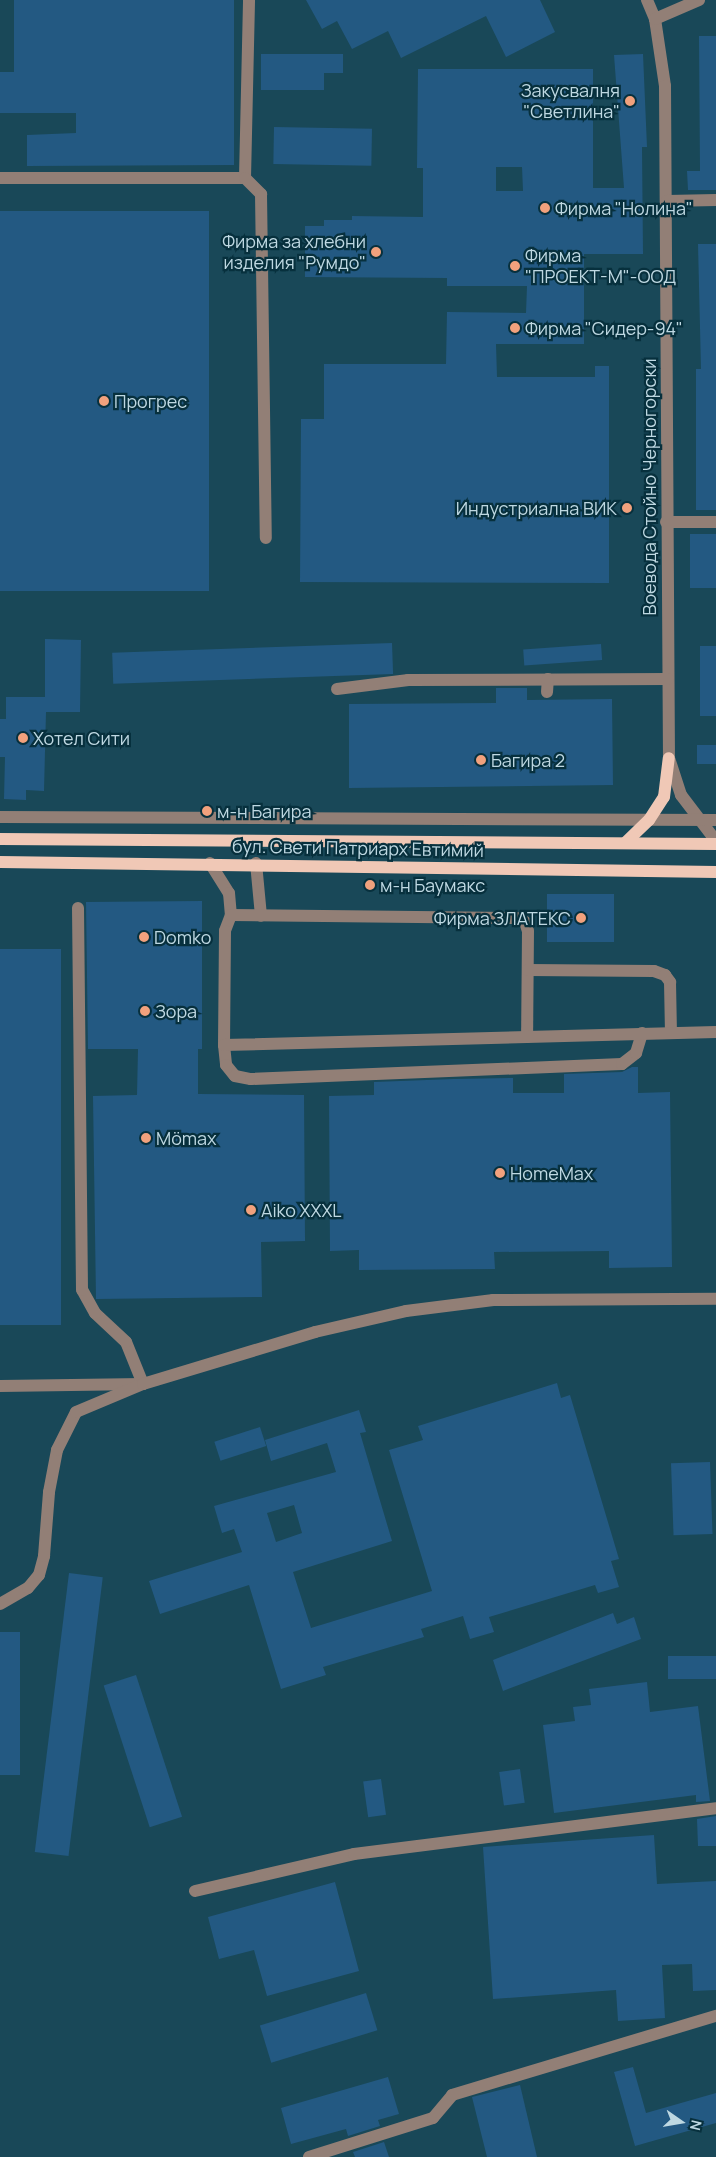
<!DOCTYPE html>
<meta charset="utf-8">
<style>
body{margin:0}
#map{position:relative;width:716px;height:2157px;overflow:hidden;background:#013b4c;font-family:Manrope,sans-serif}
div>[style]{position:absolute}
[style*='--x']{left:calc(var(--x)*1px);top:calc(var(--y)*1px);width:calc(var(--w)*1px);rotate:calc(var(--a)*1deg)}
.built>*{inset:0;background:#194858;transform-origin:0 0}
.building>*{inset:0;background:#235982;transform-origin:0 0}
.minor>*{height:12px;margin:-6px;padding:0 6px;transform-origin:6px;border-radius:6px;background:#927f76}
.major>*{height:12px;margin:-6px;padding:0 6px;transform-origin:6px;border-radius:6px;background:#f0c8b6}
.dots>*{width:14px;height:14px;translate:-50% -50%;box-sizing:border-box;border:2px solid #07303d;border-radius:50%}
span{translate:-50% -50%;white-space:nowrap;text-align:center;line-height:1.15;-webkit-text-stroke:4.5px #07303d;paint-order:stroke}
.poi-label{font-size:18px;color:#bed8e2}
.right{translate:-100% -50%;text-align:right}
.left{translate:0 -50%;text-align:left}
.street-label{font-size:18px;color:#bed8e2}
.north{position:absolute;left:656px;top:2097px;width:50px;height:50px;-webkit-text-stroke:4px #07303d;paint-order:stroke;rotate:103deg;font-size:14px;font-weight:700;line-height:20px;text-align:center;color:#bed8e2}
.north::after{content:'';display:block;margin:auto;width:18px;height:22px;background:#bed8e2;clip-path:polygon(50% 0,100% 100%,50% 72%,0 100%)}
</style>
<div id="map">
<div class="built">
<div style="left:0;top:0;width:716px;height:2157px"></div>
</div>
<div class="building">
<div style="clip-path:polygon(14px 0,234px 0,234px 165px,27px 166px,27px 135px,76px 133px,76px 113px,0 113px,0 72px,14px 72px)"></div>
<div style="clip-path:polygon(306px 0,540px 0,555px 32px,506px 57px,486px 16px,401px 58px,388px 31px,352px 49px,337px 21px,322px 29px)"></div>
<div style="clip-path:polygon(699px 36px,716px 36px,716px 190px,688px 190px,687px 171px,700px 171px)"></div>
<div style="clip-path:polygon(261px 54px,343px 54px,343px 73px,324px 73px,324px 90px,261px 90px)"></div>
<div style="clip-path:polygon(evenodd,643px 54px,647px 147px,642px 147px,643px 254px,584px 254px,584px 344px,496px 344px,497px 377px,595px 377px,595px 366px,609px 366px,609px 583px,300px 582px,301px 419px,324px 419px,324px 364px,446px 364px,447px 312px,526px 313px,527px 286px,447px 286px,447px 278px,305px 277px,305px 226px,324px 226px,324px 220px,352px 220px,352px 216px,423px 217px,423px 168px,417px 168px,418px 69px,593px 69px,593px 188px,624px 188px,614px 55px,643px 54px,496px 167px,522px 167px,523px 191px,496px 191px,496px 167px)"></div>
<div style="left:274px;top:127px;width:98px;height:37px;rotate:1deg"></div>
<div style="left:0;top:211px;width:209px;height:380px"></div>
<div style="clip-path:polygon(698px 244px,716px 244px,716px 510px,696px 510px,696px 369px,701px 369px)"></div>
<div style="left:716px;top:534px;width:54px;height:26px;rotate:90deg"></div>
<div style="clip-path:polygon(45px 639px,81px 640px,80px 712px,46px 712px,44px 791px,26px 790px,26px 800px,4px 799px,5px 757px,0 757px,0 719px,6px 719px,6px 697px,45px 697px)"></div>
<div style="left:392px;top:643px;width:31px;height:280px;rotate:88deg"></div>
<div style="left:601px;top:644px;width:16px;height:78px;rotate:86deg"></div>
<div style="left:700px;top:646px;width:16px;height:70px"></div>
<div style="clip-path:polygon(496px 688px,527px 688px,527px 700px,612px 699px,613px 785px,349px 788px,349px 704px,496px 703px)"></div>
<div style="left:697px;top:745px;width:19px;height:19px"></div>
<div style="left:614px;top:894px;width:48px;height:67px;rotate:90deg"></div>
<div style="clip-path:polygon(202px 901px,202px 1049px,198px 1049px,198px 1094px,304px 1095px,305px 1241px,261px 1242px,262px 1297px,96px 1299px,93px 1096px,137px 1095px,138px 1049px,88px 1049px,86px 902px)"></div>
<div style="left:0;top:949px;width:61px;height:376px"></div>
<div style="clip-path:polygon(632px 1067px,638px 1067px,638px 1093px,670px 1092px,672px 1267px,609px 1268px,609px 1251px,494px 1252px,495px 1269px,359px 1270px,359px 1250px,330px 1251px,329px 1096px,374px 1095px,374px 1082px,454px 1079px,513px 1078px,513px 1093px,564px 1093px,564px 1074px,622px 1072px)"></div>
<div style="clip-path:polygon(evenodd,557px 1383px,561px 1398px,570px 1395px,619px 1559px,611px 1561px,619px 1587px,598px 1593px,595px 1585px,489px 1617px,494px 1632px,470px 1639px,463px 1616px,421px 1629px,424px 1637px,323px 1667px,326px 1675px,281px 1689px,249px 1585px,160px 1614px,149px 1581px,242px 1552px,234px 1529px,222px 1533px,214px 1506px,336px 1472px,327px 1443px,271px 1461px,265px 1440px,359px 1410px,366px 1432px,360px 1433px,392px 1541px,293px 1572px,311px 1628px,432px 1591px,389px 1450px,423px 1440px,418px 1426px,557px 1383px,294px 1505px,302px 1533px,276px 1542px,267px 1513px,294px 1505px)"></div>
<div style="left:260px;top:1427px;width:20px;height:48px;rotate:72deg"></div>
<div style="left:710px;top:1462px;width:72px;height:39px;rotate:88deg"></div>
<div style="left:69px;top:1573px;width:34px;height:281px;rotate:7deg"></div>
<div style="clip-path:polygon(613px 1613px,617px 1624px,634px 1617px,641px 1639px,503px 1691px,493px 1660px)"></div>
<div style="left:0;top:1632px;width:20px;height:143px"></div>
<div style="left:716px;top:1656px;width:23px;height:48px;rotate:90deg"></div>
<div style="left:136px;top:1675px;width:149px;height:34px;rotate:72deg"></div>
<div style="clip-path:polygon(647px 1682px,650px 1712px,698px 1706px,710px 1801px,696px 1802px,696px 1795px,554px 1813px,543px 1725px,575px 1721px,573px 1707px,591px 1705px,589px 1689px)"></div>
<div style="left:520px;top:1769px;width:34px;height:21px;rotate:82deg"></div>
<div style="left:381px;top:1779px;width:36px;height:18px;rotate:82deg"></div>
<div style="clip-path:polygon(716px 1816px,716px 1846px,698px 1846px,697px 1819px)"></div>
<div style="clip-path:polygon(654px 1835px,657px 1884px,716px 1881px,716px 1990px,693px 1991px,692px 1964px,662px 1965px,665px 2018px,618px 2021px,616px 1990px,493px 1999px,483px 1847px)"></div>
<div style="clip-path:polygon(335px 1882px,359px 1971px,267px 1996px,254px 1950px,219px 1959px,208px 1917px)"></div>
<div style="left:366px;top:1993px;width:39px;height:111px;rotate:73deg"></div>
<div style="clip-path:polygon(633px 2067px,646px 2113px,716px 2093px,716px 2123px,635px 2146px,614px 2072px)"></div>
<div style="clip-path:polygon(388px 2077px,399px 2114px,378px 2120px,380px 2126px,348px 2136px,346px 2129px,291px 2144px,281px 2108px)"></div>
<div style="clip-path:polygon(520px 2085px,537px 2157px,487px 2157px,472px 2097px)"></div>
<div style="clip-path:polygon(384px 2142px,389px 2157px,355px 2157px,353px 2152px)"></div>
</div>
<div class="minor">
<div style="--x:647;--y:0;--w:21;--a:67"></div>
<div style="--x:655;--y:19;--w:68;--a:81.5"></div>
<div style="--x:665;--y:86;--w:672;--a:89.66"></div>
<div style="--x:669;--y:758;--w:39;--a:72"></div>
<div style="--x:681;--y:795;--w:58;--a:52.7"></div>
<div style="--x:655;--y:19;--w:48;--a:-23.4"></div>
<div style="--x:0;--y:178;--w:245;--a:0"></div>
<div style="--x:245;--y:178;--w:178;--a:-88.7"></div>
<div style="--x:245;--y:178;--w:23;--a:45"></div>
<div style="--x:261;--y:194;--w:344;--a:89.2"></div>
<div style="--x:667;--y:201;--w:49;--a:-1.2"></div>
<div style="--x:666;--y:522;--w:50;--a:0"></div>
<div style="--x:337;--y:689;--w:72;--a:-7.2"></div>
<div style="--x:408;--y:680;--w:260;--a:-0.2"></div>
<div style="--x:547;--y:692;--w:13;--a:-86"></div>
<div style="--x:0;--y:817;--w:716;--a:0.24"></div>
<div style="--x:210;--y:863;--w:36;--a:58"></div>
<div style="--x:229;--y:893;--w:22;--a:85"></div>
<div style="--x:231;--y:915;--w:17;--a:111"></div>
<div style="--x:225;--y:931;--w:114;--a:90.5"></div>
<div style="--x:224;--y:1045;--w:20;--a:84"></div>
<div style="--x:226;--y:1065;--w:14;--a:51"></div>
<div style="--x:235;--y:1076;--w:16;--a:11"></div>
<div style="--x:251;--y:1079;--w:371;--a:-2.3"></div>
<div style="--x:622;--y:1064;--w:18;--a:-38"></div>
<div style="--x:636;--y:1053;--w:21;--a:-73"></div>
<div style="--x:256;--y:863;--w:53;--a:84.6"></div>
<div style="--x:231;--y:915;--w:285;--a:0.6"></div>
<div style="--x:516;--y:918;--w:10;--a:24"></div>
<div style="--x:525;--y:922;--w:9;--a:72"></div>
<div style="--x:528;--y:931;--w:106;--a:90.5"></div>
<div style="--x:528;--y:970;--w:126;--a:0.5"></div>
<div style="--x:654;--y:971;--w:12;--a:20"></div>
<div style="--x:665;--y:975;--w:9;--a:54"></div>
<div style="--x:670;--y:982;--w:51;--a:88.9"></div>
<div style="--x:224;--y:1045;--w:492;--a:-1.5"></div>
<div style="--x:0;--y:1386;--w:143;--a:-0.8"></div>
<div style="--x:143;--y:1384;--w:45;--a:-112"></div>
<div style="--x:126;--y:1342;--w:42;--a:-136.9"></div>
<div style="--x:95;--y:1313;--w:26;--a:-119"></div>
<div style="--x:82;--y:1290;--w:382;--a:-90.6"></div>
<div style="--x:0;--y:1604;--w:32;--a:-30"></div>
<div style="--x:28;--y:1588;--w:17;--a:-50"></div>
<div style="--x:39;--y:1575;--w:20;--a:-75"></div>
<div style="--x:44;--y:1556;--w:64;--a:-85.5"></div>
<div style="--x:49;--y:1492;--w:43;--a:-79.2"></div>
<div style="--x:57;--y:1450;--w:42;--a:-63.4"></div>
<div style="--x:76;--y:1412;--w:73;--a:-22.7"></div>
<div style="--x:143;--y:1384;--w:180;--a:-16.8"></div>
<div style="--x:315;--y:1332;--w:93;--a:-13"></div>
<div style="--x:406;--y:1311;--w:88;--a:-7.2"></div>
<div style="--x:493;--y:1300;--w:223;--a:-0.3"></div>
<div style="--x:195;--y:1891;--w:163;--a:-13.1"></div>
<div style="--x:354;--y:1854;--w:365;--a:-7.2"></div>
<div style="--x:309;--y:2157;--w:130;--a:-17.5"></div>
<div style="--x:433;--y:2118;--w:30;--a:-50"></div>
<div style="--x:452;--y:2095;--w:276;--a:-16.7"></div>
</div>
<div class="major">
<div style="--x:0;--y:839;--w:716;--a:0.4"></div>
<div style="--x:625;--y:843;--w:33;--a:-44"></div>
<div style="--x:649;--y:820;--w:27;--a:-57"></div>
<div style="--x:664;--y:797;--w:39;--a:-83"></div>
<div style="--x:0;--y:862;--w:716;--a:0.8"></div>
</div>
<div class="dots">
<div style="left:630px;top:101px;background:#f1a17d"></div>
<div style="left:545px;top:208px;background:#f1a17d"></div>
<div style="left:376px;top:252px;background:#f1a17d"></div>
<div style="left:515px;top:266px;background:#f1a17d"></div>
<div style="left:515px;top:328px;background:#f1a17d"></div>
<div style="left:104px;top:401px;background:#f1a17d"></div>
<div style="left:627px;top:508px;background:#f1a17d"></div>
<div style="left:23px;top:738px;background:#f1a17d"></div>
<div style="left:481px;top:760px;background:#f1a17d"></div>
<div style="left:207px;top:811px;background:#f1a17d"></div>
<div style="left:370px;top:885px;background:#f1a17d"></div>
<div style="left:581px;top:918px;background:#f1a17d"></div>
<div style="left:144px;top:937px;background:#f1a17d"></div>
<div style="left:145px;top:1011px;background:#f1a17d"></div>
<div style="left:146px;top:1138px;background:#f1a17d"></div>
<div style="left:500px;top:1173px;background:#f1a17d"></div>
<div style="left:251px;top:1210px;background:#f1a17d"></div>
</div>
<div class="poi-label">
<span class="right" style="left:620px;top:101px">Закусвалня<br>"Светлина"</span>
<span class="left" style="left:555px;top:208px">Фирма "Нолина"</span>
<span class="right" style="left:366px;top:252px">Фирма за хлебни<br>изделия "Румдо"</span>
<span class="left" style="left:525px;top:266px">Фирма<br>"ПРОЕКТ-М"-ООД</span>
<span class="left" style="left:525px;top:328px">Фирма "Сидер-94"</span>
<span class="left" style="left:114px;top:401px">Прогрес</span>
<span class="right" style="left:617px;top:508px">Индустриална ВИК</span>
<span class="left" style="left:33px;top:738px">Хотел Сити</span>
<span class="left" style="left:491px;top:760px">Багира 2</span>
<span class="left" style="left:217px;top:811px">м-н Багира</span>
<span class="left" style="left:380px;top:885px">м-н Баумакс</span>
<span class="right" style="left:571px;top:918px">Фирма ЗЛАТЕКС</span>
<span class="left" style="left:154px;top:937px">Domko</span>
<span class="left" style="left:155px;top:1011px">Зора</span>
<span class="left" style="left:156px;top:1138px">Mömax</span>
<span class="left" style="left:510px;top:1173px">HomeMax</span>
<span class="left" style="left:261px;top:1210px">Aiko XXXL</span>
</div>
<div class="street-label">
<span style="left:649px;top:487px;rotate:-90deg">Воевода Стойно Черногорски</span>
<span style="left:358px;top:848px;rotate:1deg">бул. Свети Патриарх Евтимий</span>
</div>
<div class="north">N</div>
</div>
